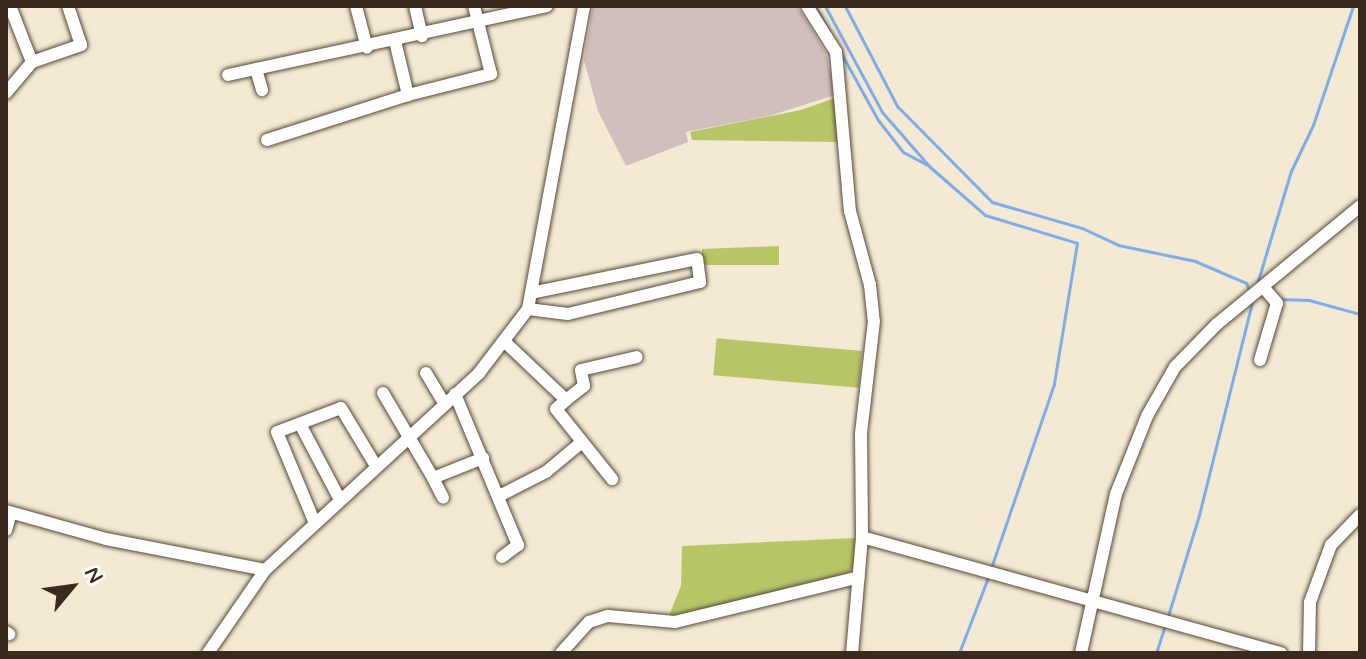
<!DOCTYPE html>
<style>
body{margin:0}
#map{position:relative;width:1366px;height:659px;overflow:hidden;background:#f4e9d2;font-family:Mynerve,sans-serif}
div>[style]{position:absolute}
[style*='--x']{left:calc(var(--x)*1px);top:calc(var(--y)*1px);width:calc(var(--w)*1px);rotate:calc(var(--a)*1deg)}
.industrial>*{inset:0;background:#d1bfbe}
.green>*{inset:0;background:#b7c567;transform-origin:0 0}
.stream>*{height:3px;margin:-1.5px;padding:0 1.5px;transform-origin:1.5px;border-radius:1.5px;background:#7eade8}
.roads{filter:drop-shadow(0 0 2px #574739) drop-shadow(0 0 2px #574739)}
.minor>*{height:12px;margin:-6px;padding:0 6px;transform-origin:6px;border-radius:6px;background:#fff}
span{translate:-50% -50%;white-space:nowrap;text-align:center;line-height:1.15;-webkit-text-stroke:6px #fdfcf7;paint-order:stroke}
.frame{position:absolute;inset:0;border:8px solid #3b2a1e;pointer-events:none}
.north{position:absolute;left:32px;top:547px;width:80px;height:80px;-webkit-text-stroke:6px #fdfcf7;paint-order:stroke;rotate:61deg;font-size:22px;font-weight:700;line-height:32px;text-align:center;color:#3b2a1e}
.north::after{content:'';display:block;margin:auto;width:28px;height:36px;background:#3b2a1e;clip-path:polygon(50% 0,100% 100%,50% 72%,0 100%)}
</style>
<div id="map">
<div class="industrial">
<div style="clip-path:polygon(593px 6px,797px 6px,826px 53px,835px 95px,769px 116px,686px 132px,688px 142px,626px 166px,598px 111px,584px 60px)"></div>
</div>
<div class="green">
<div style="clip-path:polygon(835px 98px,838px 142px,692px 140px,690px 132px,801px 110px)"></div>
<div style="clip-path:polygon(779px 246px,779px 265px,702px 265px,702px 249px)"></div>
<div style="left:862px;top:351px;width:37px;height:146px;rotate:95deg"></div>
<div style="clip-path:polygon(856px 538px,855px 565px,848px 573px,668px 618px,681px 586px,682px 546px)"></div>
</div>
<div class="stream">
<div style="--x:815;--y:6;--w:130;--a:61.1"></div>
<div style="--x:878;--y:120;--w:41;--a:52"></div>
<div style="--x:903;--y:152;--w:27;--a:28"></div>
<div style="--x:825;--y:6;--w:120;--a:61.7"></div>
<div style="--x:882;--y:112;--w:73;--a:48.9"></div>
<div style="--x:930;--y:167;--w:73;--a:41.1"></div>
<div style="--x:985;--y:215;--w:96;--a:16.9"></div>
<div style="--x:1077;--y:243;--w:143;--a:99.3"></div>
<div style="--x:1054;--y:384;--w:194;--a:108.9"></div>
<div style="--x:845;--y:6;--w:113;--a:62.5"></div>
<div style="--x:897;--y:106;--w:135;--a:45.3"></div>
<div style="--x:992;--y:202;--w:94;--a:16.1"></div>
<div style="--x:1082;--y:228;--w:40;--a:25"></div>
<div style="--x:1118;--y:245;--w:79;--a:11.7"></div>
<div style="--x:1195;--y:261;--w:56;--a:23.3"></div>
<div style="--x:1246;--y:283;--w:10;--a:66"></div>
<div style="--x:1257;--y:284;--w:118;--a:-73.3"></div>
<div style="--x:1291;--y:171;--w:51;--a:-64.4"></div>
<div style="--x:1313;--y:125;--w:126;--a:-71.4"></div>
<div style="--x:1278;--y:299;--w:31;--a:2"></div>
<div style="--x:1309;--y:300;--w:53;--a:15.4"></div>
<div style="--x:1167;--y:619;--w:109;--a:-72.9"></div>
<div style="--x:1199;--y:515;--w:223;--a:-76"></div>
<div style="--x:959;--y:653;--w:84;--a:-69"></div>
<div style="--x:1156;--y:653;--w:28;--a:-72"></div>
</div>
<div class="roads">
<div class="minor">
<div style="--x:10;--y:6;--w:60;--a:68.6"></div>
<div style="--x:356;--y:6;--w:43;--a:75.3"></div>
<div style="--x:415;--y:6;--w:31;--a:77"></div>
<div style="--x:807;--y:6;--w:54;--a:57.8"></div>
<div style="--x:836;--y:52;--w:160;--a:85"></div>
<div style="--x:850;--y:211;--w:77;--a:74.9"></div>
<div style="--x:870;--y:285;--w:36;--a:84"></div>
<div style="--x:874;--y:321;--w:114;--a:96.6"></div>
<div style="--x:861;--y:434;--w:103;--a:89.4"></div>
<div style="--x:862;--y:537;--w:116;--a:94.9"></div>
<div style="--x:395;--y:41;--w:56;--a:76.5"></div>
<div style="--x:408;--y:95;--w:86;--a:-14.2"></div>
<div style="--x:491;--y:74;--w:70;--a:-104"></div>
<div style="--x:256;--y:69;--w:22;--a:74"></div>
<div style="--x:228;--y:75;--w:326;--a:-12.2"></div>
<div style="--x:6;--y:93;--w:40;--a:-50"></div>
<div style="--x:32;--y:62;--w:52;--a:-19.1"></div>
<div style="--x:81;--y:45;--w:41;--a:-108.4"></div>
<div style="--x:267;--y:140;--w:148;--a:-17.7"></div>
<div style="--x:528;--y:309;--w:40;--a:7.1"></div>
<div style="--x:568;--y:314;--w:136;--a:-13.6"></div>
<div style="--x:700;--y:282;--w:23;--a:-97"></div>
<div style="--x:697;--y:259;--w:169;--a:168.4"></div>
<div style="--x:506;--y:343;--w:83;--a:43.5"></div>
<div style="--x:566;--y:400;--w:23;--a:-38"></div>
<div style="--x:584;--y:386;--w:16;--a:-101"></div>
<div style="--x:581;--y:370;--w:57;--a:-13.1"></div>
<div style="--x:1260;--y:360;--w:59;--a:-73.4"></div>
<div style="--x:1277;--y:303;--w:21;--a:-131"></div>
<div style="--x:426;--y:373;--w:35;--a:59"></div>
<div style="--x:383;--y:393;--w:99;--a:59.5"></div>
<div style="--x:433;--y:478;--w:54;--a:-21.8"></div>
<div style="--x:455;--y:394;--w:164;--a:67.4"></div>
<div style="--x:518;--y:545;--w:20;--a:143"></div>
<div style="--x:566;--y:400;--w:13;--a:138"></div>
<div style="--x:556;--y:409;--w:90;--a:51.3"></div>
<div style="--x:300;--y:424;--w:84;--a:62.2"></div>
<div style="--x:433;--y:478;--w:22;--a:63"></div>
<div style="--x:501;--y:495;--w:51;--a:-27.1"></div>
<div style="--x:546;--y:472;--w:47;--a:-39.8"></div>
<div style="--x:6;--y:511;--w:104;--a:15.6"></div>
<div style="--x:106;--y:539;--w:162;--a:11"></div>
<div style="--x:314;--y:521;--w:96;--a:-112.6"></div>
<div style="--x:277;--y:432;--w:68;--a:-20.6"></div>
<div style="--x:341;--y:408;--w:68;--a:58.9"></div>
<div style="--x:6;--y:530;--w:18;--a:-74"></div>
<div style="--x:862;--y:537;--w:435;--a:15.5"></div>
<div style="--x:6;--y:632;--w:4;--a:34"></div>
<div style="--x:208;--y:653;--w:101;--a:-55.5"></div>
<div style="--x:265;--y:570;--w:291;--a:-42.6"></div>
<div style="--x:479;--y:373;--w:81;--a:-52.6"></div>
<div style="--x:528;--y:309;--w:308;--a:-79.5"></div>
<div style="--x:561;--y:653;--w:42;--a:-47.9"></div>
<div style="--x:589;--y:622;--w:20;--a:-18"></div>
<div style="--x:608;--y:616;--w:67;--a:5.1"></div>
<div style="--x:675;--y:622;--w:189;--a:-13.7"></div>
<div style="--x:1081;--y:653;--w:163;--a:-77.6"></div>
<div style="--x:1116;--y:494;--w:84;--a:-68.3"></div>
<div style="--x:1147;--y:416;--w:56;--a:-60.3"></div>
<div style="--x:1175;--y:367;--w:60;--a:-45.7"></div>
<div style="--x:1217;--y:324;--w:185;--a:-39.5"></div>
<div style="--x:1309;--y:653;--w:51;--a:-88.9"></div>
<div style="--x:1310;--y:602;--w:61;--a:-69.8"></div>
<div style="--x:1331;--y:545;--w:42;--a:-46"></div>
</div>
</div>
<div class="frame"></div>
<div class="north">N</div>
</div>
